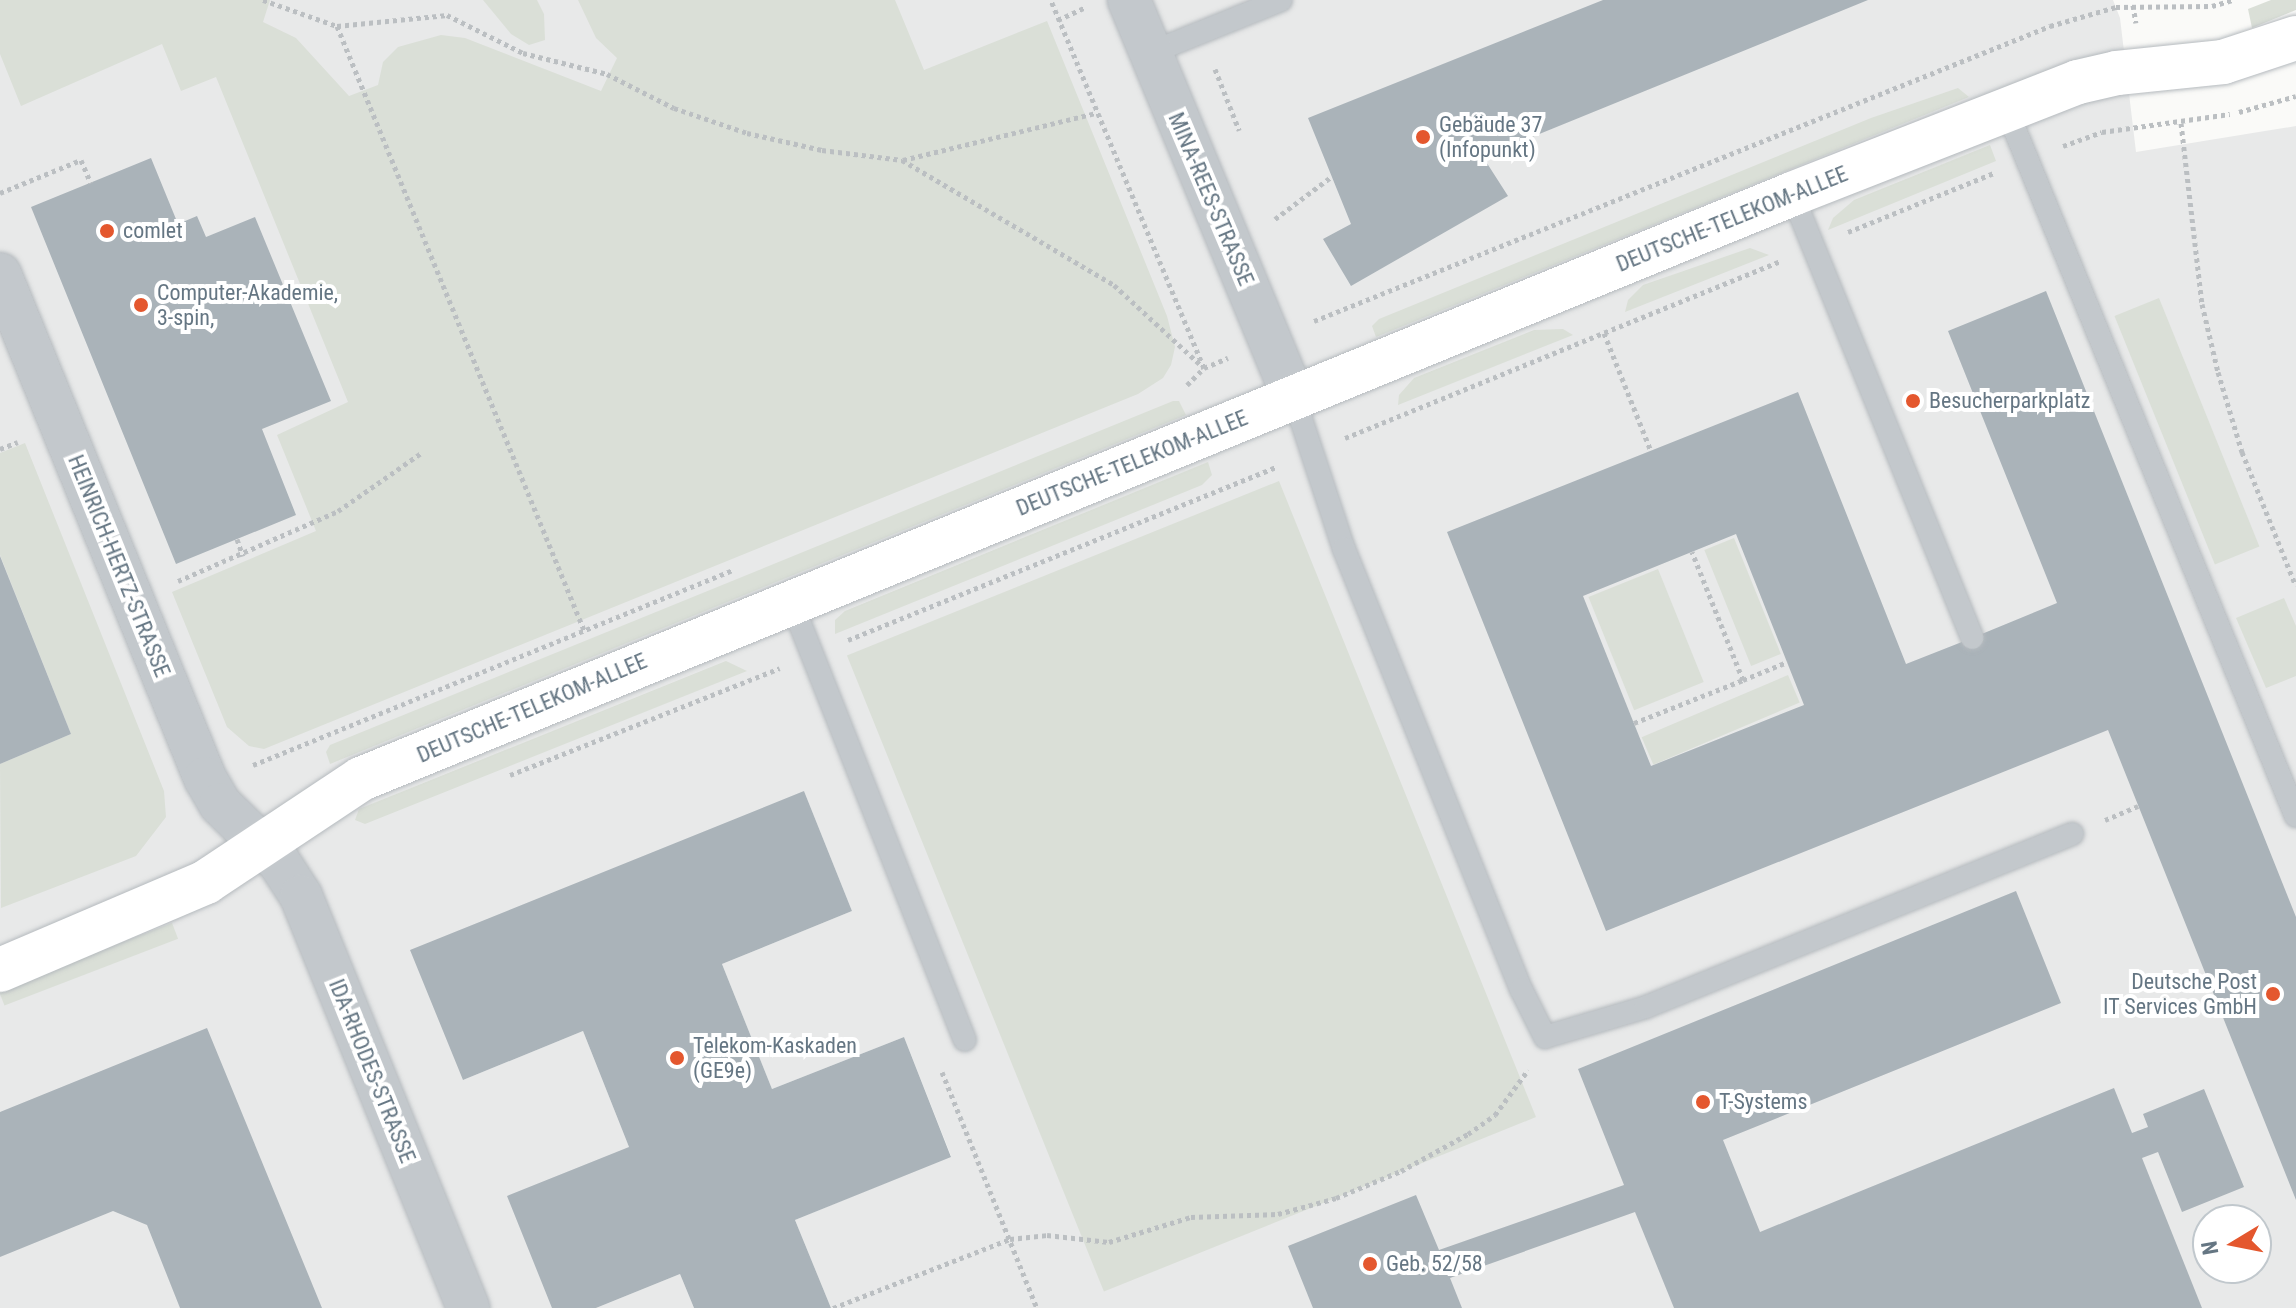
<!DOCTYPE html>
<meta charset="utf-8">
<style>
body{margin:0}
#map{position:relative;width:2296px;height:1308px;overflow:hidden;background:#fafaf8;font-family:"Roboto Condensed",sans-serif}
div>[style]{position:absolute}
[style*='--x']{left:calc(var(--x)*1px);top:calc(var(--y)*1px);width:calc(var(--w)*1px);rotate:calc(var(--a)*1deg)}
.built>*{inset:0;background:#e8e9e9}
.green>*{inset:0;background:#dadfd7;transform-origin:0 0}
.building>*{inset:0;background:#aab3b9}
.path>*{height:5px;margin-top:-2.5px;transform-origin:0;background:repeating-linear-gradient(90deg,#bbbfc2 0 4px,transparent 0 8px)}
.roads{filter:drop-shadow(0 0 2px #b5babe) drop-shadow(0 0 2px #b5babe)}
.lane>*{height:22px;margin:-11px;padding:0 11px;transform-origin:11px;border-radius:11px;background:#c3c8cc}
.street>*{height:42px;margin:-21px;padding:0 21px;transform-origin:21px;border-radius:21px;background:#c3c8cc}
.primary>*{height:44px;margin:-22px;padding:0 22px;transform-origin:22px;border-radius:22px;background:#fff}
.dots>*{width:22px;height:22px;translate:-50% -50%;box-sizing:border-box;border:4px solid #fff;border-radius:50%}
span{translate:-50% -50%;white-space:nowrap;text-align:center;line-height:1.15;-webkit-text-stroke:8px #fff;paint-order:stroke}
.poi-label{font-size:22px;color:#657683}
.left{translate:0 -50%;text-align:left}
.right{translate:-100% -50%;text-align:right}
.street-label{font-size:22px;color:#657683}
.north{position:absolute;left:2192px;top:1204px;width:80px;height:80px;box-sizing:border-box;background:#fff;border:2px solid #c1c8cd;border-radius:50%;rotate:260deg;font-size:22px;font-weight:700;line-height:32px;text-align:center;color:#657683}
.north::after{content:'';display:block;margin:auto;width:28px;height:36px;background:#e4572e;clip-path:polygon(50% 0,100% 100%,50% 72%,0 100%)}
</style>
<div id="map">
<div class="built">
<div style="clip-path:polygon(evenodd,0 0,2113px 0,2120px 18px,2136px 152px,2296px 126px,2296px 1308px,831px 1308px,795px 1220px,951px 1156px,904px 1037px,772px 1089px,722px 964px,852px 911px,804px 791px,463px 1080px,583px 1031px,629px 1147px,552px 1308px,0 1308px,0 0,2208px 1220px,2256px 1220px,2256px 1268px,2208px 1268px,2208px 1220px)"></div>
<div style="clip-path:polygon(680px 1274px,694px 1308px,596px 1308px)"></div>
</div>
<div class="green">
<div style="clip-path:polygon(0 0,270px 0,263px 22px,296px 38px,349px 96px,378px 85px,383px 62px,398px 47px,441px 35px,465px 38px,601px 91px,617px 58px,596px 38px,578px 0,895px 0,924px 70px,1047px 21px,1167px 316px,1175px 347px,1171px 365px,1163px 378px,1138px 394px,264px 749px,249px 746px,227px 727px,172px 592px,316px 531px,277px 435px,348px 402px,216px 77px,181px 91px,162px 44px,21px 106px,0 54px)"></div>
<div style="clip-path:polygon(483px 0,537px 0,544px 14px,545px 40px,529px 45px,511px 34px)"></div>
<div style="clip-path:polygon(2271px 0,2296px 0,2296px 10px,2252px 28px,2248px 9px)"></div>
<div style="clip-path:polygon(1958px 88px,1969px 97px,1376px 337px,1372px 326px,1379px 319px,1871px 118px)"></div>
<div style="clip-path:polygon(1990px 145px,1996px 161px,1828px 230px,1833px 218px,1854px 200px)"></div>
<div style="clip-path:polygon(1750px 248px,1769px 255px,1625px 312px,1628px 300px,1643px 285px)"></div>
<div style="left:2159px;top:298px;width:268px;height:48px;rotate:68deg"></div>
<div style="clip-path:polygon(1563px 329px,1573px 335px,1398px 405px,1399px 395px,1414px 378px,1534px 330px)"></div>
<div style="clip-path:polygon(1173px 401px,1179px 401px,1186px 415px,330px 764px,326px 752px,330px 745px)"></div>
<div style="clip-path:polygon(25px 443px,164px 791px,166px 817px,136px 856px,1px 908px,0 764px,71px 734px,0 555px,0 453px)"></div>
<div style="clip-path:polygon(1208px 462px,1212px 475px,1202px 485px,835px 634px,835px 620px,845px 611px)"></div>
<div style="left:1279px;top:481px;width:686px;height:466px;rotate:68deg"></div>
<div style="left:1734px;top:538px;width:125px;height:32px;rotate:68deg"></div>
<div style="left:1658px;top:569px;width:122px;height:75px;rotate:68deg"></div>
<div style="clip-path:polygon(2284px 598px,2296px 626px,2296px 676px,2266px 688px,2236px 618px)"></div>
<div style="clip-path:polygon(726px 661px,747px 671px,365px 824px,355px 820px,359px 809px)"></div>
<div style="left:1788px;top:675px;width:30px;height:159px;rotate:67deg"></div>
<div style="left:172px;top:923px;width:17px;height:186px;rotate:69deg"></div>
</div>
<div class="building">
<div style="clip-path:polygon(1603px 0,1868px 0,1483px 157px,1508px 196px,1351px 286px,1323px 239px,1351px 224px,1308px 118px)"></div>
<div style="clip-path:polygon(151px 158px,178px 224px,197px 216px,206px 237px,255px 217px,331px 401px,262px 429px,296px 515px,176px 564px,31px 207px)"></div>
<div style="clip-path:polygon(evenodd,2046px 291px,2296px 917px,2296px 1200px,2108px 730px,1606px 931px,1447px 532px,1798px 392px,1906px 664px,1972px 638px,2057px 603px,1948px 331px,2046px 291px,1736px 534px,1804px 705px,1651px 766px,1583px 596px,1736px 534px)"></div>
<div style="clip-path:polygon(0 556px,71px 734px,0 764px)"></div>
<div style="clip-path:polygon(804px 791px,852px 911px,722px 964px,772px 1089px,904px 1037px,951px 1157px,795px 1220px,831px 1308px,694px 1308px,680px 1274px,596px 1308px,552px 1308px,507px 1196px,629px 1147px,583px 1031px,463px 1080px,410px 950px)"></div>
<div style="clip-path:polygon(2016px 891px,2061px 1003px,1723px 1140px,1760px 1232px,2114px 1088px,2132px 1133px,2148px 1127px,2143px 1114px,2204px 1089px,2244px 1187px,2182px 1212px,2158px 1152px,2142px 1158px,2202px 1308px,1674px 1308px,1635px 1212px,1450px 1278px,1462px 1308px,1313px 1308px,1288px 1246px,1416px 1195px,1439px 1250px,1624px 1185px,1578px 1069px)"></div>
<div style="clip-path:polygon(207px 1028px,322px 1308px,180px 1308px,147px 1225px,113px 1211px,0 1257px,0 1112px)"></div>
</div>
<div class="path">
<div style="--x:263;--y:0;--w:78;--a:19.4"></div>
<div style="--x:337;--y:26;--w:653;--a:67.76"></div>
<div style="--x:2133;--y:5;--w:18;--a:81"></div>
<div style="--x:1058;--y:20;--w:29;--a:-25"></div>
<div style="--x:337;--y:26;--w:111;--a:-5.7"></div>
<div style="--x:447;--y:15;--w:85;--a:26.6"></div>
<div style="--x:523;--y:53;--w:87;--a:14"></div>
<div style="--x:607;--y:74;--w:75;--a:26.9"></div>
<div style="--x:674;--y:108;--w:77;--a:18.9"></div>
<div style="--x:747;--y:133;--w:77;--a:12.8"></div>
<div style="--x:822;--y:150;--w:81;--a:7.1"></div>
<div style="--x:902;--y:160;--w:246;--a:30.5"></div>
<div style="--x:1114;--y:285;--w:122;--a:42.7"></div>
<div style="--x:1204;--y:368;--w:399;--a:-112.6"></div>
<div style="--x:1215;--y:69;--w:66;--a:68.5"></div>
<div style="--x:2239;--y:112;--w:59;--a:-15.7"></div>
<div style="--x:2181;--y:123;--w:182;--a:83.4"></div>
<div style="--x:2202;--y:304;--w:70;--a:76.8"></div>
<div style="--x:2218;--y:372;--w:84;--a:73.3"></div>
<div style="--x:2242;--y:452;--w:144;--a:68.1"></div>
<div style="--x:2063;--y:146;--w:41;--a:-19.7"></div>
<div style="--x:2102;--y:132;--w:129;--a:-8"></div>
<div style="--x:903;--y:160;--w:199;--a:-13.7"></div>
<div style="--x:0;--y:193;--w:87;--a:-22.2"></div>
<div style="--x:81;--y:160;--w:25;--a:67"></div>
<div style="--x:1275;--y:219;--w:70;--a:-36.9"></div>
<div style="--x:1848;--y:232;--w:157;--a:-22"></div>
<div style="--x:1314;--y:321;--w:793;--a:-21.84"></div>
<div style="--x:2050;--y:26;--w:69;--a:-16.1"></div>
<div style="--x:2116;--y:7;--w:96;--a:-0.6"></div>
<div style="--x:2212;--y:6;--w:22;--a:-16"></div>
<div style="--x:1604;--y:333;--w:127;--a:68.3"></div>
<div style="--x:1187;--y:385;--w:24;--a:-45"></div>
<div style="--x:1204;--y:368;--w:26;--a:-23"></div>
<div style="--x:1345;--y:438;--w:470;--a:-22.1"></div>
<div style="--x:0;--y:449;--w:19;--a:-21"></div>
<div style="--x:237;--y:539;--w:18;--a:71"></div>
<div style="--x:178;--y:581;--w:175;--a:-23.6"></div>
<div style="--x:338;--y:511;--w:101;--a:-34.9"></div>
<div style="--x:848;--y:640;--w:462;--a:-22"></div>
<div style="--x:1743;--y:680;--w:48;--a:-22.2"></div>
<div style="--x:1634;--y:723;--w:117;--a:-21.5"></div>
<div style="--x:1743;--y:680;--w:138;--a:-111.7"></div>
<div style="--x:253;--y:765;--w:518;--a:-22.11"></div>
<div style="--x:510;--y:775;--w:290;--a:-21.6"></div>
<div style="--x:2105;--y:820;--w:36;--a:-23"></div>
<div style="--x:942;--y:1072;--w:254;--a:68.1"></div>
<div style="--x:833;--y:1308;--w:190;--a:-21.3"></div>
<div style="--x:1010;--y:1239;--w:37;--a:-6"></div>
<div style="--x:1047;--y:1235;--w:62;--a:6.4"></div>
<div style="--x:1109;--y:1242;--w:86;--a:-17"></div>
<div style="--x:1191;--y:1217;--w:87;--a:-2"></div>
<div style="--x:1278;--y:1214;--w:60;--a:-15.4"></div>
<div style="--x:1336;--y:1198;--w:70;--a:-22.6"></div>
<div style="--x:1401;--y:1171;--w:77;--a:-28.9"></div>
<div style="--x:1468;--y:1134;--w:33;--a:-35"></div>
<div style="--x:1495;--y:1115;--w:56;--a:-53.7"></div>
</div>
<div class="roads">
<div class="lane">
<div style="--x:1150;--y:53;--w:141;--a:-22"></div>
<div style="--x:2006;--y:108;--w:765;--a:67.73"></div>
<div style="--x:1792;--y:194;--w:479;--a:67.9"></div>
<div style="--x:1294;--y:398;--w:159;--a:71.7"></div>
<div style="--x:1344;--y:549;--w:474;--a:68.1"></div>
<div style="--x:1521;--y:989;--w:54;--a:63.4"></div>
<div style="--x:1545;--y:1037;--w:105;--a:-16.5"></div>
<div style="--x:1646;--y:1007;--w:460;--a:-22.1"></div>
<div style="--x:791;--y:601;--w:472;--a:68.4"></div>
</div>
<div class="street">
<div style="--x:1129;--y:0;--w:431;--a:67.5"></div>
<div style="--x:0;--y:274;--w:544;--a:67.87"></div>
<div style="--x:205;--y:778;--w:30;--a:60"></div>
<div style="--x:220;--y:804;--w:83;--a:44.5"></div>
<div style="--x:279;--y:862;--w:40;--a:57.1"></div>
<div style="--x:301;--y:896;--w:445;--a:67.9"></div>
</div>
<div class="primary">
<div style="--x:0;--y:970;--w:224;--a:-23.1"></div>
<div style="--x:206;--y:882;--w:186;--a:-33.6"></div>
<div style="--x:361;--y:779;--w:1546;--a:-22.23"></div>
<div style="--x:1792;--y:194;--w:307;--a:-21.4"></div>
<div style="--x:2078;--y:82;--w:40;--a:-13"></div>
<div style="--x:2117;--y:73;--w:107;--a:-5.9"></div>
<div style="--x:2223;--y:62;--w:77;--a:-18.2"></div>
</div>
</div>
<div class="dots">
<div style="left:1423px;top:137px;background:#e4572e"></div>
<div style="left:107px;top:231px;background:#e4572e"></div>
<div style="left:141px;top:305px;background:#e4572e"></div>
<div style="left:1913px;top:401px;background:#e4572e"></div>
<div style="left:2273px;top:994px;background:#e4572e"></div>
<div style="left:677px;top:1058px;background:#e4572e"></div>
<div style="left:1703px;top:1102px;background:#e4572e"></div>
<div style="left:1370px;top:1264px;background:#e4572e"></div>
</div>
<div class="poi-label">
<span class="left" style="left:1439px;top:137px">Gebäude 37<br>(Infopunkt)</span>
<span class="left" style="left:123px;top:231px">comlet</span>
<span class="left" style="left:157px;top:305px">Computer-Akademie,<br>3-spin,</span>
<span class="left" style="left:1929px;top:401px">Besucherparkplatz</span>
<span class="right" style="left:2257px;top:994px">Deutsche Post<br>IT Services GmbH</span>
<span class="left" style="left:693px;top:1058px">Telekom-Kaskaden<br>(GE9e)</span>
<span class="left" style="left:1719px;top:1102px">T-Systems</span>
<span class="left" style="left:1386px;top:1264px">Geb. 52/58</span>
</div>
<div class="street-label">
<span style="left:1211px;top:199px;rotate:67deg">MINA-REES-STRASSE</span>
<span style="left:1732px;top:219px;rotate:-22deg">DEUTSCHE-TELEKOM-ALLEE</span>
<span style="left:1132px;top:463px;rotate:-22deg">DEUTSCHE-TELEKOM-ALLEE</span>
<span style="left:119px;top:566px;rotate:68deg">HEINRICH-HERTZ-STRASSE</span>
<span style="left:532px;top:708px;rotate:-23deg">DEUTSCHE-TELEKOM-ALLEE</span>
<span style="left:372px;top:1071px;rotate:68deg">IDA-RHODES-STRASSE</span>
</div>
<div class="north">N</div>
</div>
